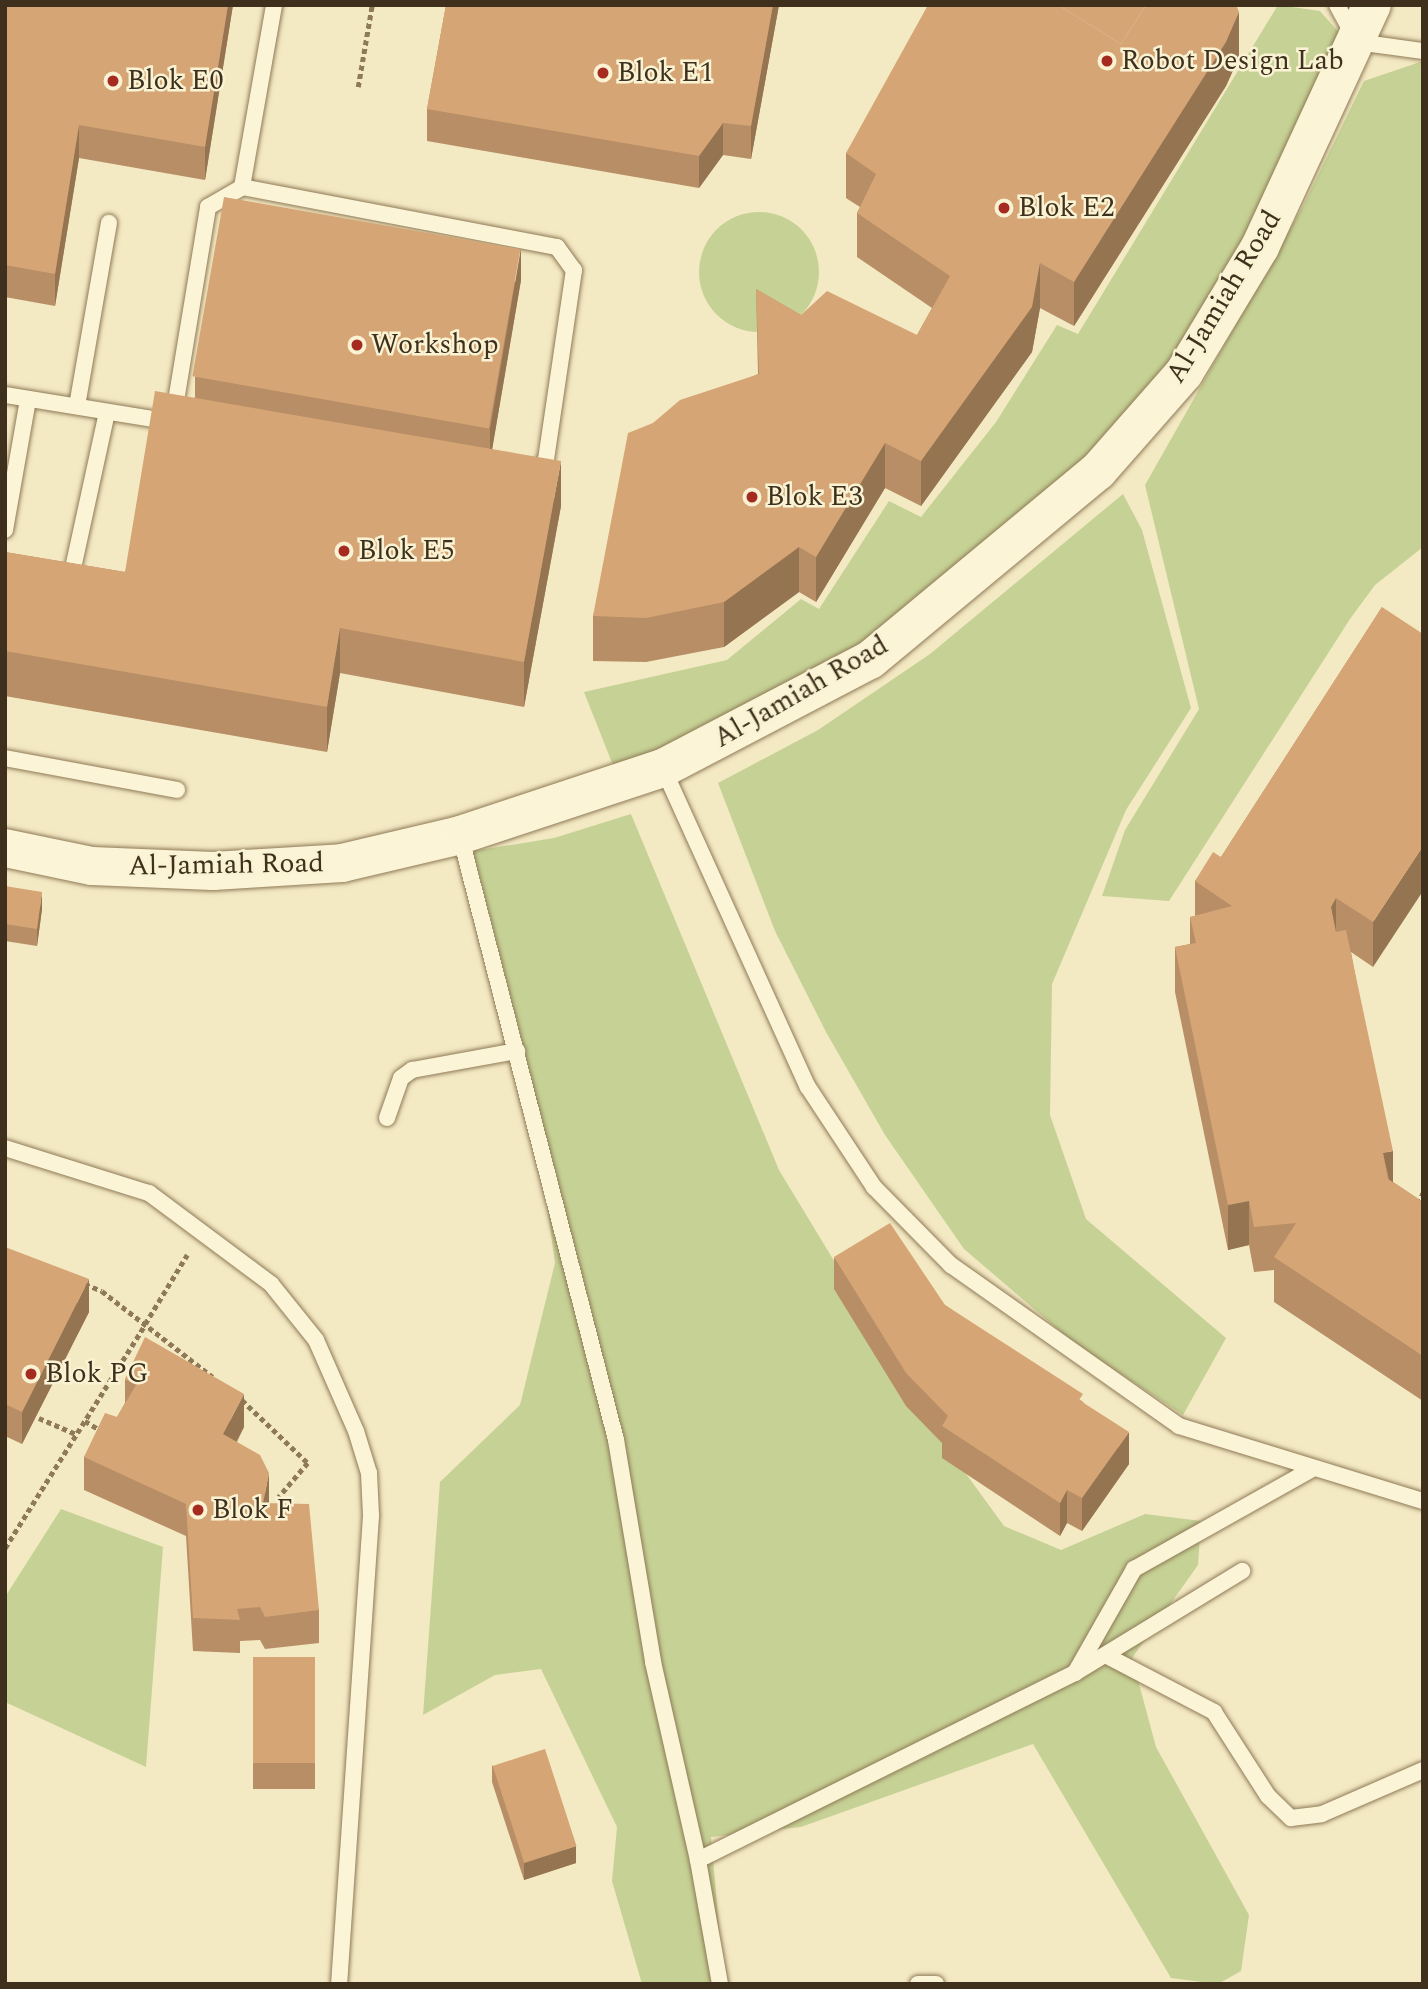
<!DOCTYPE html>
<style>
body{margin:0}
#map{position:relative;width:1428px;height:1989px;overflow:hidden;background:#f3e9c3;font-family:Spectral,serif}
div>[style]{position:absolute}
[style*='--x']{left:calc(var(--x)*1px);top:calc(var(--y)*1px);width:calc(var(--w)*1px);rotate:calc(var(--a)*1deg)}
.green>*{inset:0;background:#c6d295}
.round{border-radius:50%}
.path>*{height:4.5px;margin-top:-2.25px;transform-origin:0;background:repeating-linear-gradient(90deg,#8f7a57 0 5px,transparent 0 8.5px)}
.roads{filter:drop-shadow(0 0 2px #8f7a57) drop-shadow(0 0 2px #8f7a57)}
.lane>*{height:16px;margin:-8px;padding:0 8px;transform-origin:8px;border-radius:8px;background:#fcf4d7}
.secondary>*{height:38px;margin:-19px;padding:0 19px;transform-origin:19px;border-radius:19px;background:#fcf4d7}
.wall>*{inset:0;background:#b78e65;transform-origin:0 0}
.shaded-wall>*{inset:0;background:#957452}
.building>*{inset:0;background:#d5a575;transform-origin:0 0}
.dots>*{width:19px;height:19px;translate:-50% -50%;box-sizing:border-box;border:4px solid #f9f2d3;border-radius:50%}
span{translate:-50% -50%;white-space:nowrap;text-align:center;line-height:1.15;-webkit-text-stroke:5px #f9f2d3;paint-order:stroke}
.poi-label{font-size:28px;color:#3e301d}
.left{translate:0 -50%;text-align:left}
.street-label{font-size:28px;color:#3e301d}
.frame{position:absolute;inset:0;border:7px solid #3e301d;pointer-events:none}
</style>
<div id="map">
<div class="green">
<div style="clip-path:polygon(1278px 5px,1320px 11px,1351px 46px,1180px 370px,872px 653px,622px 788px,584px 692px,727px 660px,801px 599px,819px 609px,889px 501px,921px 517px,996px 422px,1057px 325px,1078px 334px)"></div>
<div style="clip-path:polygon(1423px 61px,1423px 547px,1375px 585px,1350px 619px,1169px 901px,1102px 896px,1125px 830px,1199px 709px,1145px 485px,1302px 208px,1364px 81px)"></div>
<div class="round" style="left:699px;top:212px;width:120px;height:120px"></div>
<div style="clip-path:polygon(1123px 494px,1142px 530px,1191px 708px,1126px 810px,1052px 984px,1050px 1115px,1086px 1219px,1226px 1338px,1183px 1415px,1074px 1343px,964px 1249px,885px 1135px,826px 1032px,775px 931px,718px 783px,818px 730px,930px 654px)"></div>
<div style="clip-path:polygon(631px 814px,779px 1170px,948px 1449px,1004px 1526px,1061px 1550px,1145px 1514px,1201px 1521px,1198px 1565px,1132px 1658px,1156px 1747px,1249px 1915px,1241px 1971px,1218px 1984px,1171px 1978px,1033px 1744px,801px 1827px,711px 1837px,724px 1982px,642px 1984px,612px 1881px,617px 1827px,541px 1669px,495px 1675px,423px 1715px,440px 1482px,520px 1405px,555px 1263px,526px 1058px,473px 851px,554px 838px)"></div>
<div style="clip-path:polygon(61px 1509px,163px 1547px,146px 1767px,5px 1702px,5px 1597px)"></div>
</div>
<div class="path">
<div style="--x:358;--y:87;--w:83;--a:-80.3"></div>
<div style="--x:1418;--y:1204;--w:12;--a:-66"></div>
<div style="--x:85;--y:1284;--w:18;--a:22"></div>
<div style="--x:102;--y:1291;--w:140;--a:37.8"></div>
<div style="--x:145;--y:1324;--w:81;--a:-58.7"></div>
<div style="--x:242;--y:1400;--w:91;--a:43.7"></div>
<div style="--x:308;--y:1463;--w:45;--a:130.5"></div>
<div style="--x:39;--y:1418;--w:40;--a:23.4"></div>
<div style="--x:85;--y:1421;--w:21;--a:31"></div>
<div style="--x:5;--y:1548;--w:262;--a:-57.9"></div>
</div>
<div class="roads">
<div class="lane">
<div style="--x:1337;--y:5;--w:42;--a:61.6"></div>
<div style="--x:1357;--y:42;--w:67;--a:7.8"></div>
<div style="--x:242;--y:187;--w:185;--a:-80"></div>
<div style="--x:5;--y:395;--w:169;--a:9.2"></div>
<div style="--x:77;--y:406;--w:186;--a:-80.1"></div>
<div style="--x:174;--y:413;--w:209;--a:-80.6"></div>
<div style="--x:208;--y:207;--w:39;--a:-30"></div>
<div style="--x:242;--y:187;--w:321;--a:10.8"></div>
<div style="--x:557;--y:247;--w:29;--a:54"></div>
<div style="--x:574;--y:270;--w:192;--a:98.4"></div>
<div style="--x:546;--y:460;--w:18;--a:133"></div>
<div style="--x:5;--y:530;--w:133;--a:-80"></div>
<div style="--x:70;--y:582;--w:174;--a:-77.7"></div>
<div style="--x:5;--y:758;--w:175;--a:10.5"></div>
<div style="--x:663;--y:768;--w:350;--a:65.6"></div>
<div style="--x:808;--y:1087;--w:120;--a:56.6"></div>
<div style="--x:874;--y:1187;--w:110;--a:45.4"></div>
<div style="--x:951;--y:1265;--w:279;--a:35.2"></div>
<div style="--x:1179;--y:1426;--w:255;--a:17.1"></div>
<div style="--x:460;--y:835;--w:625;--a:75.54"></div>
<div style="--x:616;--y:1440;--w:225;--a:80.5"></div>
<div style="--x:653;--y:1662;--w:203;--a:77.2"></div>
<div style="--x:387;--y:1118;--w:42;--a:-70.7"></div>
<div style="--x:401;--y:1078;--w:14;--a:-36"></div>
<div style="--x:412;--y:1070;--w:107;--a:-10.3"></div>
<div style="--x:5;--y:1148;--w:151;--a:17.4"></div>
<div style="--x:149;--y:1193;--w:152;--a:36.7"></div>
<div style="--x:271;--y:1284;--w:72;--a:51.2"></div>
<div style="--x:316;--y:1340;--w:99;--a:66.3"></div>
<div style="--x:356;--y:1431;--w:44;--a:72.8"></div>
<div style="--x:369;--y:1473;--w:43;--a:87.3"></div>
<div style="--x:371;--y:1516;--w:469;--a:93.9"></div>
<div style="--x:1109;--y:1657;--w:119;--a:27.6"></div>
<div style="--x:1214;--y:1712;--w:100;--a:57.3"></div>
<div style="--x:1268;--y:1796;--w:32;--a:44"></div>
<div style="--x:1291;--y:1818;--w:31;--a:-7"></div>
<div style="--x:1322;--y:1814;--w:110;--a:-23.5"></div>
<div style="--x:1075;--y:1673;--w:196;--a:-31.4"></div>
<div style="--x:720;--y:1984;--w:126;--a:-100.1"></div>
<div style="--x:698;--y:1860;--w:421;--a:-26.4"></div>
<div style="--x:1075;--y:1673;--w:120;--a:-60.4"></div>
<div style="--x:1134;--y:1569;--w:204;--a:-29.3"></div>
<div style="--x:918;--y:1984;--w:18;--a:0"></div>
</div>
<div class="secondary">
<div style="--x:5;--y:848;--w:89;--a:11.7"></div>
<div style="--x:92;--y:866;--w:121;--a:2.4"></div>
<div style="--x:213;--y:871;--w:129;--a:-3.5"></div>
<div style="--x:342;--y:863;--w:121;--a:-13.3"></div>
<div style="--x:460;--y:835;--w:214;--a:-18.3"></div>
<div style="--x:663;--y:768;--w:233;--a:-27.6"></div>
<div style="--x:870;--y:660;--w:296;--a:-39.7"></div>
<div style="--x:1098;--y:471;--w:130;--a:-48.7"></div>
<div style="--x:1184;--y:373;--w:147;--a:-58.9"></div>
<div style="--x:1260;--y:247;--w:267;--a:-65.2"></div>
</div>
</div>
<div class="wall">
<div style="clip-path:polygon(5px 5px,233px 5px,205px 180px,79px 158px,55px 306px,5px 297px)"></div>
<div style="clip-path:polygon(446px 5px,779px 5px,751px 159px,723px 155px,699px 188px,427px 141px,427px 109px)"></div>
<div style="clip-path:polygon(1239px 57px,1226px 86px,1074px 326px,1040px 308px,1032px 352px,921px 506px,885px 488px,816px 602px,799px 592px,724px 647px,646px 662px,593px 661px,593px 616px,653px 423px,758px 374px,756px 289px,801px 315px,917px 335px,932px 308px,857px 257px,857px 213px,860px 207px,846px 198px,846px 153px)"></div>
<div style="clip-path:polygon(521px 280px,492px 449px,561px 506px,524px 707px,340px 673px,327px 752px,5px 696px,5px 552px,125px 572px,195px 397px,195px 377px)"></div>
<div style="clip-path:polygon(1382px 607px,1373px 967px,1351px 952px,1393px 1182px,1423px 1202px,1423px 1401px,1274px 1302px,1274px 1270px,1254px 1272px,1249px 1245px,1228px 1250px,1175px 992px,1175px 947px,1190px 944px,1190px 917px,1195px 916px,1195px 881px,1221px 857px)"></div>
<div style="clip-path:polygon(5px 886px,42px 909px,37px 946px,5px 941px)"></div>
<div style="clip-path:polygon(5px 1247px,89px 1312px,22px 1444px,5px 1436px)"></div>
<div style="clip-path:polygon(834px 1257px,945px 1305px,1083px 1402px,1129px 1464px,1082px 1531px,1067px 1523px,1060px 1536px,942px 1458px,942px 1443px,906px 1406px,834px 1289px)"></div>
<div style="clip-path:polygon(125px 1379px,244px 1427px,237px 1442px,269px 1503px,319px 1610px,319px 1643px,265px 1649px,260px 1640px,240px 1641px,240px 1653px,193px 1651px,186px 1536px,84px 1490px,84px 1457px,117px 1417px,125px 1403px)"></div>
<div style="left:315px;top:1657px;width:132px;height:62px;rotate:90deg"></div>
<div style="clip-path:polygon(492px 1765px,576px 1863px,524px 1880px,492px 1782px)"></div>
</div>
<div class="shaded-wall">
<div style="clip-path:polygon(228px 5px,233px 5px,205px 180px,205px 147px)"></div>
<div style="clip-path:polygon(773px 5px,779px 5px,751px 159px,751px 126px)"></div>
<div style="clip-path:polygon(1239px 12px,1239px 57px,1226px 86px,1074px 326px,1074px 282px)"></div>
<div style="clip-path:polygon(723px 123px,723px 155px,699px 188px,699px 156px)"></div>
<div style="clip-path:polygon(79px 125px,79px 158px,55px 306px,55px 274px)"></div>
<div style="clip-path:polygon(521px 248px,521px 280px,490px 462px,490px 429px)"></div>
<div style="clip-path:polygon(1040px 263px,1040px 308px,1032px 352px,921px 506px,921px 461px)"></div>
<div style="clip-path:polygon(885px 443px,885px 488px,816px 602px,816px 557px)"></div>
<div style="clip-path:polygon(561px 461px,561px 506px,524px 707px,524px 662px)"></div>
<div style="clip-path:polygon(799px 547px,799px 592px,724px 647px,724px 602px)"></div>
<div style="clip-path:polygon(340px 628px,340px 673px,327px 752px,327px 707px)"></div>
<div style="clip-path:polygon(1423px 846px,1423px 891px,1373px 967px,1373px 922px)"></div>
<div style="clip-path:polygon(42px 892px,42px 909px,37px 946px,37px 929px)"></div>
<div style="clip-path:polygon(1336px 898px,1336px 943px,1331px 907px)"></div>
<div style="clip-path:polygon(1393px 1151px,1393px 1196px,1383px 1153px)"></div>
<div style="clip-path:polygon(1249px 1201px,1249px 1245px,1228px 1250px,1228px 1205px)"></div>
<div style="clip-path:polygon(89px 1279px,89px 1312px,22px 1444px,22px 1412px)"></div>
<div style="clip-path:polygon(244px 1394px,244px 1427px,223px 1466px,223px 1434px)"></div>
<div style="clip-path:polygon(1129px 1432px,1129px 1464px,1082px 1531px,1082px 1498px)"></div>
<div style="clip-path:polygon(269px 1473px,269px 1505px,263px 1503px)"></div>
<div style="clip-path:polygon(1067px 1490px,1067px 1523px,1060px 1536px,1060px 1503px)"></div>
<div style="clip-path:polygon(576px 1846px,576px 1863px,524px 1880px,524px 1863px)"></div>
</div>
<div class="building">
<div style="clip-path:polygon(5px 5px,228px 5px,205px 147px,79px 125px,55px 274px,5px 265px)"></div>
<div style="clip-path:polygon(446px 5px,773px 5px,751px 126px,723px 123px,699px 156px,427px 109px)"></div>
<div style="clip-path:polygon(928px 5px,1058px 5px,1121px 44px,1146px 5px,1236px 5px,1239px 12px,1226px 42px,1074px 282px,1040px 263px,1032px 307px,921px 461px,885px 443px,816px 557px,799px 547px,724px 602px,646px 618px,593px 616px,628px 433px,653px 423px,680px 400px,759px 374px,756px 289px,801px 315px,827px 291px,917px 335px,950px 276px,857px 213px,876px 174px,846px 153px)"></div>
<div style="clip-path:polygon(1058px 5px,1146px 5px,1121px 44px)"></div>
<div style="left:224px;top:197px;width:301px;height:182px;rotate:10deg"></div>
<div style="clip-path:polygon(155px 391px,561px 461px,524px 662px,340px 628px,327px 707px,5px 651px,5px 552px,125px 572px)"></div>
<div style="clip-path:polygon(1382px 607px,1423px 634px,1423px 846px,1373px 922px,1336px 898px,1331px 907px,1336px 932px,1346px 930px,1393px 1151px,1383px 1153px,1388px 1179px,1423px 1202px,1423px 1356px,1274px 1257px,1296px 1223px,1254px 1227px,1249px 1201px,1228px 1205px,1175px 947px,1196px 943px,1190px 917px,1232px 906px,1195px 881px,1213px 852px,1221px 857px)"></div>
<div style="clip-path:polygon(5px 886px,42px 892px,37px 929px,5px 924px)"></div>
<div style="clip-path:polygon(890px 1223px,945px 1305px,1083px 1394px,1079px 1400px,1129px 1432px,1082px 1498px,1067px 1490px,1060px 1503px,942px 1426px,948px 1416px,906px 1373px,834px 1257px)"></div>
<div style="clip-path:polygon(5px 1247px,89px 1279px,22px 1412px,5px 1404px)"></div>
<div style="clip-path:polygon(145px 1337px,244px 1394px,223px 1434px,260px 1455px,269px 1473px,263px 1503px,309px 1504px,319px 1610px,265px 1617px,260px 1607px,237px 1609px,240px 1620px,193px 1618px,186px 1504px,84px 1457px,105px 1413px,117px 1417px,136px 1385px,125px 1379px)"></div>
<div style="left:315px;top:1657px;width:106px;height:62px;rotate:90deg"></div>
<div style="left:545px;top:1749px;width:102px;height:55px;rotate:72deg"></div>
</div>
<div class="dots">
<div style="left:1107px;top:61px;background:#a52b20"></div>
<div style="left:603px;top:73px;background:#a52b20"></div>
<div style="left:113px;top:81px;background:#a52b20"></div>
<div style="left:1004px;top:208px;background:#a52b20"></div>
<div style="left:357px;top:345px;background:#a52b20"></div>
<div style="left:752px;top:497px;background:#a52b20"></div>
<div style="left:344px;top:551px;background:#a52b20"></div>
<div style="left:31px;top:1374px;background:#a52b20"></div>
<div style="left:198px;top:1510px;background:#a52b20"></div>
</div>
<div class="poi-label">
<span class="left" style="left:1121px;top:61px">Robot Design Lab</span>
<span class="left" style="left:617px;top:73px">Blok E1</span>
<span class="left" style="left:127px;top:81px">Blok E0</span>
<span class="left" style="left:1018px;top:208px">Blok E2</span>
<span class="left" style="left:371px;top:345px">Workshop</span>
<span class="left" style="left:766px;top:497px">Blok E3</span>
<span class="left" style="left:358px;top:551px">Blok E5</span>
<span class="left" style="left:45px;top:1374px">Blok PG</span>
<span class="left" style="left:212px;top:1510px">Blok F</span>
</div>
<div class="street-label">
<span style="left:1224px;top:297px;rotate:-59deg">Al-Jamiah Road</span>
<span style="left:801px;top:692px;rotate:-30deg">Al-Jamiah Road</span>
<span style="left:226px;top:865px;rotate:-1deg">Al-Jamiah Road</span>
</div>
<div class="frame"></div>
</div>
